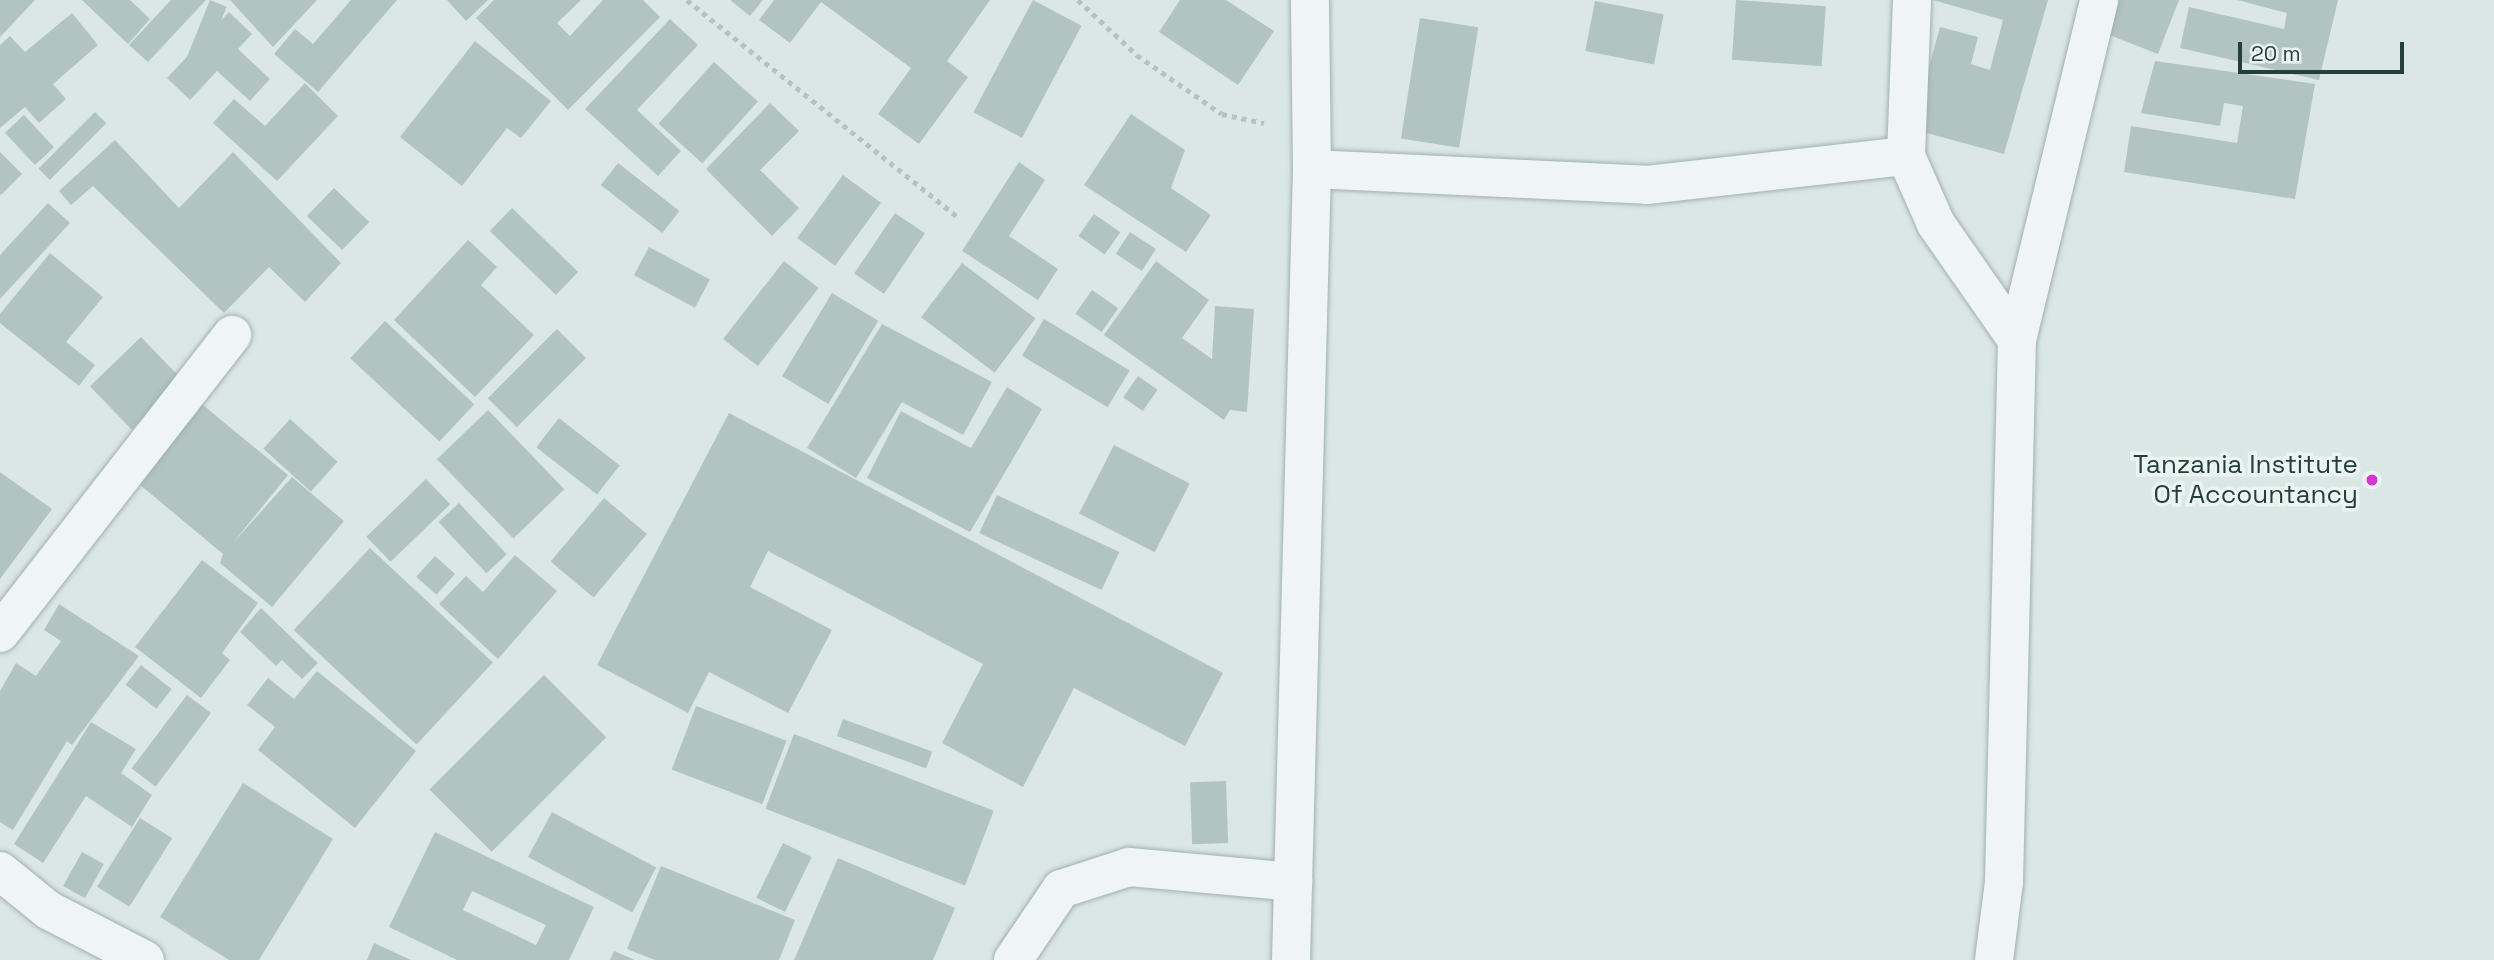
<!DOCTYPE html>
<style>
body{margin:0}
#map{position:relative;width:2494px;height:960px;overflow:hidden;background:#dbe7e4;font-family:"Space Grotesk",sans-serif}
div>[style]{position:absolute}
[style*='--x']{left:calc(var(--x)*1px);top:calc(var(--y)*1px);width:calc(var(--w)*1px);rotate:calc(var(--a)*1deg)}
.building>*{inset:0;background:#b2c4c0;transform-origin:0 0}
.path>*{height:4.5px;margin-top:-2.25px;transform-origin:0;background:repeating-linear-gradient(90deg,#b5c2c0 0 5px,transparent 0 10px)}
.roads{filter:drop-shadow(0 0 2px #a0b1ad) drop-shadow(0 0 2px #a0b1ad)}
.minor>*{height:38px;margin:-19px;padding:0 19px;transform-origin:19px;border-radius:19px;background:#eef5f4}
.dots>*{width:19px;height:19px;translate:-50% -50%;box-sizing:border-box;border:4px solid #eaf5f2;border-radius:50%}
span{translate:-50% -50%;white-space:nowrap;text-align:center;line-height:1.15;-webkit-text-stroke:7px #eaf5f2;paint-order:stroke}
.poi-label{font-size:26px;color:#243e39}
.right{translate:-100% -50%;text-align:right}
.scale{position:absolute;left:2238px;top:42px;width:166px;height:32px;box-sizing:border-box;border:4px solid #243e39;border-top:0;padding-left:9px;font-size:21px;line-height:24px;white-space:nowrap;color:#243e39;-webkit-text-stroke:5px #eaf5f2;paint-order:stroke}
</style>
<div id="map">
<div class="building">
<div style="clip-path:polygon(0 0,35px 0,0 37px)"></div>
<div style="clip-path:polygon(82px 0,130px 0,150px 19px,128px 44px)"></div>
<div style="clip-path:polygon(171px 0,206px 0,148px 62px,129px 45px)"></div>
<div style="left:210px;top:0;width:18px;height:88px;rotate:22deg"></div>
<div style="clip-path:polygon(230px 0,317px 0,273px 47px)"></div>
<div style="clip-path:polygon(351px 0,397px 0,318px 92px,274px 54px,295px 29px,313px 44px)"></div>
<div style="clip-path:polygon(447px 0,488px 0,466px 21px)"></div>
<div style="clip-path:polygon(494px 0,581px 0,557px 23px,570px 36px,603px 0,643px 0,660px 17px,568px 110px,476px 18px)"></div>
<div style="clip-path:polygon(730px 0,763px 0,750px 16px)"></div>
<div style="clip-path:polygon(774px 0,990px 0,947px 61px,968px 77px,919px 144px,878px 114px,911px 68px,821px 2px,790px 43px,759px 20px)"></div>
<div style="left:1033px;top:0;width:55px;height:127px;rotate:28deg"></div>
<div style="clip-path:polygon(1180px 0,1226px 0,1274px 31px,1238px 85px,1159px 32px)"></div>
<div style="left:1736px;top:0;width:90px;height:60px;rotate:4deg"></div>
<div style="clip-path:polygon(1933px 0,2048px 0,2004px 154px,1912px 129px,1940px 27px,1978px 37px,1971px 64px,1990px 70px,2003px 20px)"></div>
<div style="clip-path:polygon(2105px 0,2179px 0,2158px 54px,2094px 29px)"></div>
<div style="clip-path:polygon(2237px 0,2338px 0,2319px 80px,2180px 48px,2189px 7px,2284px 29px,2287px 13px)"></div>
<div style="left:1595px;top:1px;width:70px;height:51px;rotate:11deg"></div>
<div style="clip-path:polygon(229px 12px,252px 34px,238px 49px,270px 79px,250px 101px,217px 71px,190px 100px,167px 78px)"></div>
<div style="clip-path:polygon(72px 13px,98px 45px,53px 84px,66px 99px,39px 123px,25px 107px,0 128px,0 45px,10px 36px,25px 52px)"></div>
<div style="left:1420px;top:18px;width:59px;height:122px;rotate:9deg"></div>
<div style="clip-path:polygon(670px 19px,698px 45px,637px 110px,681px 151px,658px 176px,585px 109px)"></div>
<div style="clip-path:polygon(475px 41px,551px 101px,521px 138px,507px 128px,462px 186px,400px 137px)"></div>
<div style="clip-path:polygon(2155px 61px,2315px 84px,2295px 199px,2124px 172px,2131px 126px,2237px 143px,2243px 106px,2224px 103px,2220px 126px,2141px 113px)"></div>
<div style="left:714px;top:62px;width:59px;height:83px;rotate:42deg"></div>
<div style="clip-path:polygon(305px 83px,338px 116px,277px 181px,213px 123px,234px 99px,265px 126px)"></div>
<div style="clip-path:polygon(770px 103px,799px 131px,760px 170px,799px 208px,772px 236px,706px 169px)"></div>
<div style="left:95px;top:112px;width:16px;height:80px;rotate:45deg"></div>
<div style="clip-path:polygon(1131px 114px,1185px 150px,1171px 188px,1211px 215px,1186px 252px,1084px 185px)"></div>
<div style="left:24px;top:115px;width:44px;height:26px;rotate:47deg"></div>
<div style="clip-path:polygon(115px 140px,179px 208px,233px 152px,341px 263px,305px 302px,269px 267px,224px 313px,93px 186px,71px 205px,59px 191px)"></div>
<div style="clip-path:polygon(0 152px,22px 174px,1px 195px,0 194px)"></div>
<div style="clip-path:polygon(1019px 162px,1045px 180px,1009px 236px,1058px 269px,1038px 300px,962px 251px)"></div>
<div style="left:618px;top:163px;width:78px;height:28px;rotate:38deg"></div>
<div style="left:843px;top:175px;width:47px;height:78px;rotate:36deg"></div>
<div style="left:334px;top:188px;width:49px;height:39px;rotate:44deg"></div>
<div style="clip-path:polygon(48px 203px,70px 223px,0 299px,0 255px)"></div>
<div style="left:512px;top:208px;width:92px;height:32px;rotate:44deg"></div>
<div style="left:895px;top:213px;width:36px;height:73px;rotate:34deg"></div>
<div style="left:1094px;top:214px;width:32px;height:27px;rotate:35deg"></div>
<div style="left:1130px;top:232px;width:31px;height:26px;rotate:33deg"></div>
<div style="clip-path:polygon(468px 240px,497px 267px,481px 285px,534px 335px,475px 397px,394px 320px)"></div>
<div style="left:649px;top:247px;width:69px;height:32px;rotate:28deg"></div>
<div style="clip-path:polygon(50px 253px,103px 297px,66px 342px,95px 365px,79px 386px,0 323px,0 314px)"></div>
<div style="left:784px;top:261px;width:44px;height:99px;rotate:38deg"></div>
<div style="clip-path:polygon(1156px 261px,1209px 300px,1182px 338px,1212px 359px,1215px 306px,1254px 309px,1247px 412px,1230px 410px,1224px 420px,1104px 335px)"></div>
<div style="left:962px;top:263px;width:92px;height:68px;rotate:37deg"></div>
<div style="left:1092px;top:290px;width:32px;height:29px;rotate:35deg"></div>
<div style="left:832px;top:293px;width:54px;height:97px;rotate:31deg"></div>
<div style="left:1044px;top:319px;width:100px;height:43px;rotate:31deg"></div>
<div style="left:385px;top:321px;width:122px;height:51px;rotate:43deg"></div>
<div style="clip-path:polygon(882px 324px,992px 382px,963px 435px,902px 402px,856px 478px,807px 448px)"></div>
<div style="left:557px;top:329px;width:41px;height:98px;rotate:45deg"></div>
<div style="left:141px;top:337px;width:60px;height:71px;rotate:46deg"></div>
<div style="left:1138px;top:376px;width:24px;height:26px;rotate:35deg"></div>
<div style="clip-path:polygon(1007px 387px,1042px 409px,970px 532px,867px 478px,901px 411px,971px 448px)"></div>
<div style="clip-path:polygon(197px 400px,288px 475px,233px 543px,292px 477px,344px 521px,272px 607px,220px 563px,223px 554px,133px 479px)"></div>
<div style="left:488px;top:410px;width:110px;height:71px;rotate:46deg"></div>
<div style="clip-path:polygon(729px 413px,1223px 673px,1185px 746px,1074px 688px,1023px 787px,942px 743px,983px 664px,768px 551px,750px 587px,832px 630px,788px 713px,709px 672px,688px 713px,597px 665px)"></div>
<div style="left:559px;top:418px;width:77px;height:37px;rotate:38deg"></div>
<div style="left:290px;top:419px;width:64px;height:40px;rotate:42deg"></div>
<div style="left:1114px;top:445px;width:85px;height:77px;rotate:27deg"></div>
<div style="clip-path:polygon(0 472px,52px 509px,0 579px)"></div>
<div style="left:426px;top:479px;width:35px;height:83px;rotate:46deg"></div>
<div style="left:997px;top:495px;width:135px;height:42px;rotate:25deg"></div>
<div style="left:604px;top:498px;width:56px;height:83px;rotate:40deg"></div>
<div style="left:459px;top:503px;width:70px;height:28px;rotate:47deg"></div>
<div style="left:370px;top:548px;width:168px;height:112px;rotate:43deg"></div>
<div style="clip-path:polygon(515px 555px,557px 591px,498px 659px,439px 604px,466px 576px,483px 592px)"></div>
<div style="left:435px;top:556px;width:27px;height:28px;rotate:42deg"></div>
<div style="clip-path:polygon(202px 560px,258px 603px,222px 653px,230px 660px,201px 698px,135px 647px)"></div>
<div style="clip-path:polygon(59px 604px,139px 656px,72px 745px,67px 741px,13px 830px,0 822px,0 691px,16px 663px,36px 676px,61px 641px,44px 630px)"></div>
<div style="clip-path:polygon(261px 608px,318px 663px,302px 679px,282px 660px,276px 666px,240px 632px)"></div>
<div style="left:141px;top:665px;width:39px;height:25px;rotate:38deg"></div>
<div style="clip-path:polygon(317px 671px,416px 751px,355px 828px,258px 750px,275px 727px,247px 705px,268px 678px,294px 699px)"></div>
<div style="left:544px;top:675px;width:88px;height:162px;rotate:45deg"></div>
<div style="left:187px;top:695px;width:30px;height:92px;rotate:37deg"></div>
<div style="left:696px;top:706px;width:97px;height:68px;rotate:21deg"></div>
<div style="left:843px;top:719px;width:95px;height:18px;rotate:20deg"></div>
<div style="clip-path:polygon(91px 722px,136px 749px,121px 773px,152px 795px,132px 827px,86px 796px,43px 863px,14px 844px)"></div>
<div style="left:794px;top:734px;width:214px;height:80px;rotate:21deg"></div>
<div style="left:1226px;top:781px;width:62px;height:36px;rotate:88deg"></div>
<div style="clip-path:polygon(243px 783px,333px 839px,259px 960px,229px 960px,160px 917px)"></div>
<div style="left:552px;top:812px;width:118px;height:51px;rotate:28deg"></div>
<div style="left:140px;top:818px;width:38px;height:81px;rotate:32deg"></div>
<div style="clip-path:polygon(evenodd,435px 832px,594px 907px,569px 960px,457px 960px,389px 927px,435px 832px,472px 891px,546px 925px,536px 945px,463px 910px,472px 891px)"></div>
<div style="left:783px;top:843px;width:32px;height:61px;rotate:26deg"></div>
<div style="left:82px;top:852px;width:25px;height:39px;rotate:29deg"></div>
<div style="clip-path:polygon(838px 858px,955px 908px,933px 960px,794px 960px)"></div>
<div style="clip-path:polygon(661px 866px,795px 920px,779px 960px,655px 960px,627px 949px)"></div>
<div style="clip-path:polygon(374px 943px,411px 960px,367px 960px)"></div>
<div style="clip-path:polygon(614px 951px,635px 960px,610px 960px)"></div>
</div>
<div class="path">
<div style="--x:687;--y:0;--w:346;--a:38.7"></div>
<div style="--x:1078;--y:0;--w:81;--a:43"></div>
<div style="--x:1137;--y:55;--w:103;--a:34.8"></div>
<div style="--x:1222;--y:114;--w:43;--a:12.1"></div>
</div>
<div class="roads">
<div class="minor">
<div style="--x:1912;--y:0;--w:156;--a:92.2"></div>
<div style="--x:1906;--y:156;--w:74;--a:66.2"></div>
<div style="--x:1936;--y:224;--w:141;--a:55.1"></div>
<div style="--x:1312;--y:169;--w:335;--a:2.7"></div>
<div style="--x:1647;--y:185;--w:261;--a:-6.4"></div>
<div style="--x:0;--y:633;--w:378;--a:-52.1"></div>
<div style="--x:0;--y:871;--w:62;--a:39.1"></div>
<div style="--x:48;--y:910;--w:109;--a:27.3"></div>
<div style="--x:1013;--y:960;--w:86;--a:-55.9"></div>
<div style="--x:1061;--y:889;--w:71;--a:-17.9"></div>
<div style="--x:1129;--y:867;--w:165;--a:5.2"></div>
<div style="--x:1291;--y:960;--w:791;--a:-88.48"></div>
<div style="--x:1312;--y:169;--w:169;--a:-90.7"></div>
<div style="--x:1994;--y:960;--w:79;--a:-82.7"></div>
<div style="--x:2004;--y:882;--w:542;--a:-88.63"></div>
<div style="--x:2017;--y:340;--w:350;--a:-76.4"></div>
</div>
</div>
<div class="dots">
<div style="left:2372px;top:480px;background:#d735d4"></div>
</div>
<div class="poi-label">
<span class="right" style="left:2358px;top:480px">Tanzania Institute<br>Of Accountancy</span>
</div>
<div class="scale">20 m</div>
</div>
